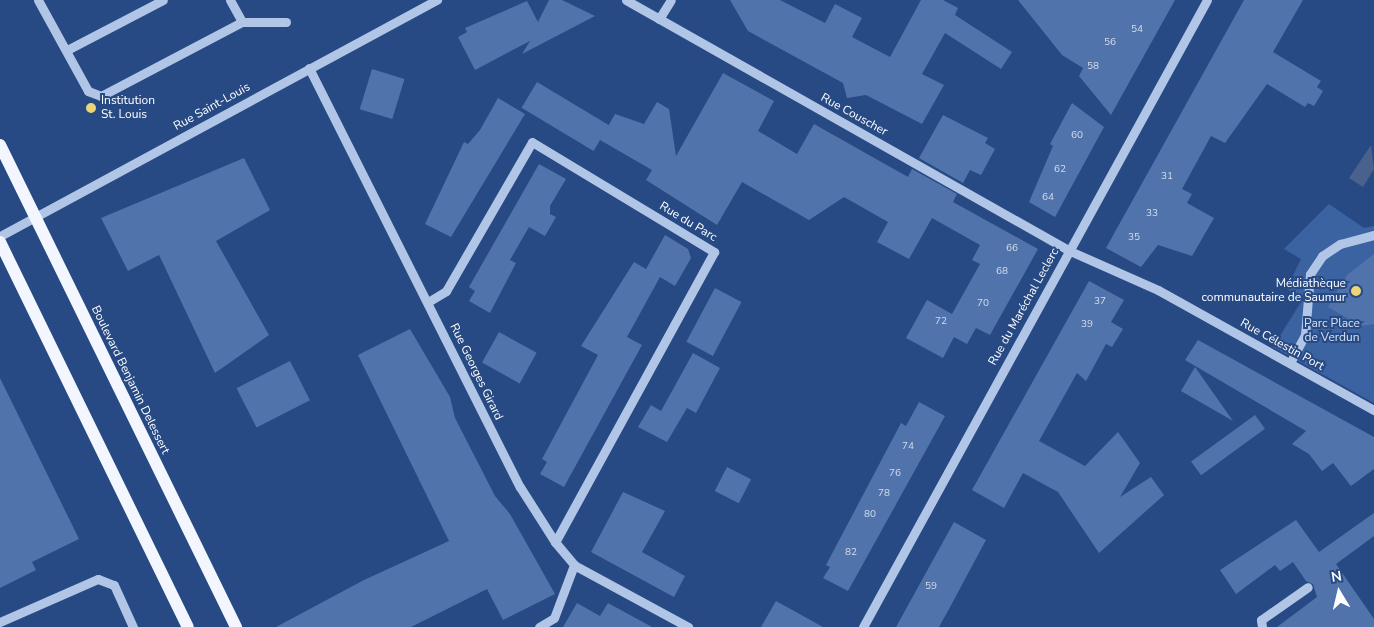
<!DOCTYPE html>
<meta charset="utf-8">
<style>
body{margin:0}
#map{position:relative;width:1374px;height:627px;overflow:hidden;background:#274a84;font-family:"Nunito Sans",sans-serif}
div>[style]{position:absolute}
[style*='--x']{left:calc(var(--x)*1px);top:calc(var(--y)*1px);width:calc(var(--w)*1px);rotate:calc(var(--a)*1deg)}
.green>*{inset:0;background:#3c63a1}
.water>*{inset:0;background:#49618c}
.building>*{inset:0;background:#5073ac;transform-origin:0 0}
.minor>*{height:9px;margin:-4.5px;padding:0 4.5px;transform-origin:4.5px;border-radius:4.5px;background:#b1c6e7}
.major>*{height:12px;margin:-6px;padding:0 6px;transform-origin:6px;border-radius:6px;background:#f3f6fe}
.dots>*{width:14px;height:14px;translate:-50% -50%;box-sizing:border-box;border:2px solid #274a84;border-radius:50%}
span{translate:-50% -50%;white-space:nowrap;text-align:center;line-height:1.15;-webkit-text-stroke:4px #274a84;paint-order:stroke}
.number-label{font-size:10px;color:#d3dcea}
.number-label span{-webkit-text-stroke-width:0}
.poi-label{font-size:12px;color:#fff}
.left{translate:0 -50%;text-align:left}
.right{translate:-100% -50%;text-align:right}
.street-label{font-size:12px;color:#fff}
.park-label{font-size:12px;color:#d5e2f6}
.north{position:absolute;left:1314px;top:567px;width:50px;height:50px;-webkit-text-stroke:4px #274a84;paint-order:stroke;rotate:351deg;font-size:14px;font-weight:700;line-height:20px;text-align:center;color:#fff}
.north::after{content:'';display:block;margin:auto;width:18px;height:22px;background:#fff;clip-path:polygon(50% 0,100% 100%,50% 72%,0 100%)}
</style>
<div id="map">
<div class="green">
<div style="clip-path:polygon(1329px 204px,1364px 228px,1374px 226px,1374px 403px,1273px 347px,1301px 302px,1287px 288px,1301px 259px,1284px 249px)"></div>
</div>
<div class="water">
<div style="clip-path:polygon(1371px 145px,1374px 169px,1363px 187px,1349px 178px)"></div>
</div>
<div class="building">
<div style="clip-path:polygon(549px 0,562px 0,595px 16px,522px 54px,530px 41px,475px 70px,458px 37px,467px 32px,465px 28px,527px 1px,538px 22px)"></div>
<div style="clip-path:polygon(730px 0,780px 0,825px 23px,835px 4px,862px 18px,852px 37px,890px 57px,921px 0,943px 0,958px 8px,955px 15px,1012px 52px,1001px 69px,945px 33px,922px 74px,944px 85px,922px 124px,866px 95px,847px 98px,843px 83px,748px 31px)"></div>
<div style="clip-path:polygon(1018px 0,1175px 0,1111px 115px,1079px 76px,1083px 68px,1062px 55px)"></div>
<div style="clip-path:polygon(1244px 0,1303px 0,1273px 52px,1321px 81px,1317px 87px,1323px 91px,1314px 106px,1308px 103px,1305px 107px,1267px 84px,1225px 143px,1211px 136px,1182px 189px,1192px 194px,1187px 203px,1214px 218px,1192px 256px,1158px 245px,1141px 267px,1106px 248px)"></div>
<div style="left:372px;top:69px;width:34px;height:42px;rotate:17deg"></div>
<div style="clip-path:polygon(723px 73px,774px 101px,758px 131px,797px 154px,814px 124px,908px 177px,912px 169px,957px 194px,953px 202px,1038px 249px,990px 335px,976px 328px,967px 344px,954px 337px,943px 358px,906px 338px,927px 300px,952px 314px,980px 264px,972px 260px,980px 245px,932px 218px,909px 259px,877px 242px,888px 222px,844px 197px,809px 220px,742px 182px,717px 225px,646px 180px,652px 170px,600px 140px,615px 114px,644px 124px,657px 102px,669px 109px,676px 156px)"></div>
<div style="left:537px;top:82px;width:84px;height:30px;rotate:31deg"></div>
<div style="clip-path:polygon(498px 98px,525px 114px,451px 237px,425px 224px,464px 142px,468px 144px,480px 130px)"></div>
<div style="clip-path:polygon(1072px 103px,1104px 127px,1055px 217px,1029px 202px,1053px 146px,1050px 144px)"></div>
<div style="clip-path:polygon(943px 115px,988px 138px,985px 143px,995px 149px,981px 175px,970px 170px,963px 183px,919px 158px)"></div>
<div style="clip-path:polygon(244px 158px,270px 210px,216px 241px,269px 335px,215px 373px,159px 255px,128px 271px,101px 218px)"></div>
<div style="clip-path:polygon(539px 164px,566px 179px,550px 206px,550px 214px,556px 217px,545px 236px,529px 227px,510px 260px,516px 263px,490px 313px,469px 301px,475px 291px,469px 287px)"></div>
<div style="clip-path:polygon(665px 235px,688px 249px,691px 258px,675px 286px,660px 277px,627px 337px,642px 345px,564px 487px,540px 474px,547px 462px,542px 459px,598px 355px,581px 346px,634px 262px,646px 269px)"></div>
<div style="clip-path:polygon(1374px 254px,1374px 324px,1361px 326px,1328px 307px,1347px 275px)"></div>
<div style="clip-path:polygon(1089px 281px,1124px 300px,1111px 322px,1123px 329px,1112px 347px,1106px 344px,1086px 381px,1077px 373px,1039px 441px,1085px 466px,1118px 432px,1140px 463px,1120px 497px,1151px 477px,1164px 495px,1099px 553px,1058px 492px,1023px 473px,1004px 508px,972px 490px)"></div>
<div style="left:715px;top:288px;width:30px;height:61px;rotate:28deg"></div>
<div style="clip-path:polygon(410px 329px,450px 397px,455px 418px,495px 496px,510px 514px,555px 594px,503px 620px,487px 589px,411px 627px,276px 627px,364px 580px,449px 541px,358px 355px)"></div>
<div style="left:499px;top:332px;width:43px;height:35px;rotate:29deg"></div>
<div style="clip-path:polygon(1198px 340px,1374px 437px,1374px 469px,1351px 486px,1333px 463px,1322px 471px,1309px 454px,1292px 444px,1306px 431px,1185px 360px)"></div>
<div style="clip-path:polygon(693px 353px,720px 368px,696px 413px,687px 408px,667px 442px,638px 427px,651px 405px,661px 411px)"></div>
<div style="left:290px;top:361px;width:44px;height:60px;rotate:63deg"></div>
<div style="clip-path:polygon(1195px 367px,1233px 421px,1181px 391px)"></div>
<div style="clip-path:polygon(0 378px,79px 539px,32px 562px,36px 570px,0 588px)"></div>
<div style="clip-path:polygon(919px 402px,945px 416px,848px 591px,823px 578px,830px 567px,826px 565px,901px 423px,906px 426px)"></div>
<div style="left:1255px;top:415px;width:17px;height:79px;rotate:54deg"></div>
<div style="left:727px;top:467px;width:27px;height:27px;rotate:27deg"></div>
<div style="clip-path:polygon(623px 492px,665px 511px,642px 552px,685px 576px,674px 597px,591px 552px)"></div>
<div style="clip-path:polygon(1374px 513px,1374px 536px,1336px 564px,1374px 619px,1374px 627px,1277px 627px,1317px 597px,1313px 584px,1306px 581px,1293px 562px,1280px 571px,1275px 565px,1236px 594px,1220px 570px,1296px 520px,1319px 552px)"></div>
<div style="clip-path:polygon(954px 522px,986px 540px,949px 609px,939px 627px,896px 627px)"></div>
<div style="clip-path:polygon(776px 601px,823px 627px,761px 627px)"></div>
<div style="clip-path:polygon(577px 603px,600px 616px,608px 603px,652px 627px,563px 627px)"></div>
</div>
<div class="minor">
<div style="--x:38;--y:0;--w:104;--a:61.2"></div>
<div style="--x:88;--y:91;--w:14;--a:21"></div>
<div style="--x:101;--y:96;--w:159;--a:-27.7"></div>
<div style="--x:242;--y:22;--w:44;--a:0"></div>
<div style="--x:230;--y:0;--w:25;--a:61"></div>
<div style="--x:626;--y:0;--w:510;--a:29.48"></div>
<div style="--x:1070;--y:251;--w:96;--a:23.9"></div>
<div style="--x:1158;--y:290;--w:247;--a:29.1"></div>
<div style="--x:659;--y:19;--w:22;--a:-58"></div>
<div style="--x:67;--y:50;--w:108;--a:-27.5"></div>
<div style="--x:309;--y:68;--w:469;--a:63.3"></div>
<div style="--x:520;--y:487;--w:65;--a:57.5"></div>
<div style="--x:555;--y:542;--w:30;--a:50"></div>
<div style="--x:574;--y:565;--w:130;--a:28.5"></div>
<div style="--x:0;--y:236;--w:497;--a:-28.4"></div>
<div style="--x:428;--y:302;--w:21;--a:-31"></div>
<div style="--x:446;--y:291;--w:172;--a:-60"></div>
<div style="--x:532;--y:142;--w:213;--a:31.1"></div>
<div style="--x:714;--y:252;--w:331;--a:118.7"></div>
<div style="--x:1290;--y:363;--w:32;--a:-62"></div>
<div style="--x:1305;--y:335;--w:61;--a:-85.3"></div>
<div style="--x:1310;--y:274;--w:22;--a:-56"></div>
<div style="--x:1322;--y:256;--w:22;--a:-34"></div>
<div style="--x:1340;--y:244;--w:35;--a:-15"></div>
<div style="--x:0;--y:622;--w:107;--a:-23.7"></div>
<div style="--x:98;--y:579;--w:17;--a:21"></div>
<div style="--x:114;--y:585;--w:46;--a:65.7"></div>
<div style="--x:539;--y:627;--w:17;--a:-31"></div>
<div style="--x:554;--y:618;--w:57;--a:-69.3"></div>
<div style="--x:863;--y:627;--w:715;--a:-61.25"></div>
<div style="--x:1262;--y:627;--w:7;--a:-98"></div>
<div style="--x:1261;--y:620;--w:57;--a:-35.1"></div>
</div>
<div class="major">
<div style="--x:0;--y:145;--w:537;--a:63.91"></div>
<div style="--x:0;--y:242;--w:428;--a:64"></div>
</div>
<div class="dots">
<div style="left:91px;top:108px;background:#efd477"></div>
<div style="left:1356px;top:291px;background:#efd477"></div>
</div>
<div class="number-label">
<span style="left:1137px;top:30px">54</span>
<span style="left:1110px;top:43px">56</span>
<span style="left:1093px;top:67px">58</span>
<span style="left:1077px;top:136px">60</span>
<span style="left:1060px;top:170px">62</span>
<span style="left:1167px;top:177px">31</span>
<span style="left:1048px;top:198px">64</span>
<span style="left:1152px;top:214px">33</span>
<span style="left:1134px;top:238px">35</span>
<span style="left:1012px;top:249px">66</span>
<span style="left:1002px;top:272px">68</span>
<span style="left:1100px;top:302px">37</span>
<span style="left:983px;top:304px">70</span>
<span style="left:941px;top:322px">72</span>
<span style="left:1087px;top:325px">39</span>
<span style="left:908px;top:447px">74</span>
<span style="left:895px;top:474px">76</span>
<span style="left:884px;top:494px">78</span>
<span style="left:870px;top:515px">80</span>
<span style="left:851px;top:553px">82</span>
<span style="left:931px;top:587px">59</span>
</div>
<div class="poi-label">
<span class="left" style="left:101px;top:108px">Institution<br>St. Louis</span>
<span class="right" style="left:1346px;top:291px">Médiathèque<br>communautaire de Saumur</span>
</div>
<div class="street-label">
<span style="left:212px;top:107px;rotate:-29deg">Rue Saint-Louis</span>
<span style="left:854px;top:115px;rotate:29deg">Rue Couscher</span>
<span style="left:688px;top:222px;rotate:31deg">Rue du Parc</span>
<span style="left:1024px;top:307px;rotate:-61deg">Rue du Maréchal Leclerc</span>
<span style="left:1282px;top:345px;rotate:29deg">Rue Célestin Port</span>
<span style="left:476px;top:372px;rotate:64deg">Rue Georges Girard</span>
<span style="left:130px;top:380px;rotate:64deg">Boulevard Benjamin Delessert</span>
</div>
<div class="park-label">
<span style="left:1332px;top:331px">Parc Place<br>de Verdun</span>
</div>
<div class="north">N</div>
</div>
